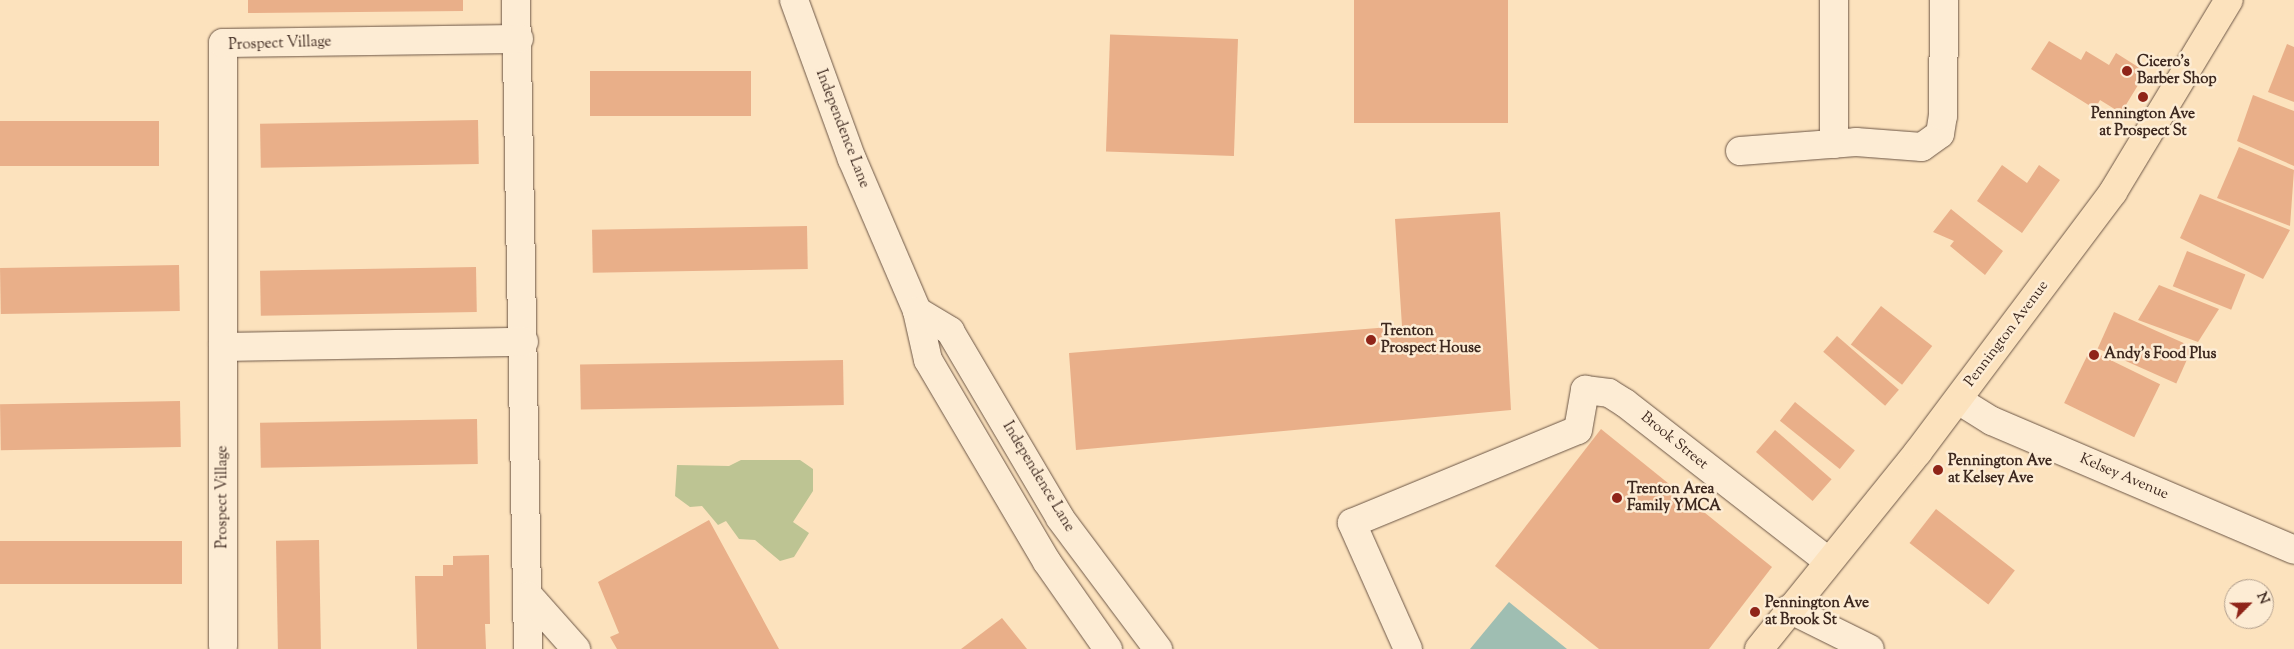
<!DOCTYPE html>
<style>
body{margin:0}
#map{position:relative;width:2294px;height:649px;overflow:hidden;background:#fce2bd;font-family:"Sorts Mill Goudy",serif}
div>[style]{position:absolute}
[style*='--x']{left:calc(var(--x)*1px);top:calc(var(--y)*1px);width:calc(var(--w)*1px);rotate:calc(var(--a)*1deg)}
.green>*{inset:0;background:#bdc493}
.water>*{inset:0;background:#9fbeb2}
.building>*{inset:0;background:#e9af89;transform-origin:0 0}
.roads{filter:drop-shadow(0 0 1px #6c5646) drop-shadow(0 0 1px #6c5646)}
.minor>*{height:28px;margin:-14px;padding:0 14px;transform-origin:14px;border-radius:14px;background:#fdecd4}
.major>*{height:28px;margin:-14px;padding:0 14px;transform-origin:14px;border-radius:14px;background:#fce2bd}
.dots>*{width:14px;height:14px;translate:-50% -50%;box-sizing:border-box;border:2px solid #fdecd4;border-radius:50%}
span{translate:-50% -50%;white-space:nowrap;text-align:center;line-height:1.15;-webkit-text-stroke:5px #fdecd4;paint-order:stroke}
.street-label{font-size:15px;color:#3c271e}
.poi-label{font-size:15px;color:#3c271e;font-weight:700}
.left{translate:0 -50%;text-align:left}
.north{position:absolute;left:2224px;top:579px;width:50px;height:50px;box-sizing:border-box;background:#fdecd4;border:1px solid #b09d8b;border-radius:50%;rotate:67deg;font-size:14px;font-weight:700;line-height:20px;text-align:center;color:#3c271e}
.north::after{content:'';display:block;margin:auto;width:18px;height:22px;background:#8f2418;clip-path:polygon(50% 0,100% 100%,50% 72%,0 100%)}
</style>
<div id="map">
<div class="green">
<div style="clip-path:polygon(741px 460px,800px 460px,813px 469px,813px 491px,793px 522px,809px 533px,794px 557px,780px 561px,755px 540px,739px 539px,726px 521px,718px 525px,702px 506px,690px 507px,675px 496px,677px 465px,729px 466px)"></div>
</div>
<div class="water">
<div style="clip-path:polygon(1509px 602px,1567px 649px,1470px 649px)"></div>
</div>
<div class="building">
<div style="clip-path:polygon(248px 0,463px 0,463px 11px,248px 13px)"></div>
<div style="left:1354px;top:0;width:154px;height:123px"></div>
<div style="left:1238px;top:39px;width:117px;height:128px;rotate:92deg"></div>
<div style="clip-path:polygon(2049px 41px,2081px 60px,2086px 51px,2109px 65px,2116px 53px,2146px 72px,2121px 113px,2100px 100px,2095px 109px,2031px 69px)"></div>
<div style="clip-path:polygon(2287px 44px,2294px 47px,2294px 102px,2268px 92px)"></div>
<div style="left:751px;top:71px;width:45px;height:161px;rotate:90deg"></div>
<div style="clip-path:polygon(2253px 95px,2294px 111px,2294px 166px,2237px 141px)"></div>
<div style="left:478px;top:120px;width:44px;height:218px;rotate:89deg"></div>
<div style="left:159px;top:121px;width:45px;height:159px;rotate:90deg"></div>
<div style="clip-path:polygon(2239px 147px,2294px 170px,2290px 226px,2217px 198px)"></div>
<div style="clip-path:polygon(2002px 165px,2027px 183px,2039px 165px,2060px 180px,2022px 233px,1977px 201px)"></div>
<div style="clip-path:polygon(2200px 194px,2290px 230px,2263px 279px,2180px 238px)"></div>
<div style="clip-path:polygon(1951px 209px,2003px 251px,1985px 275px,1950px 246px,1954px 241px,1933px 232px)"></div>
<div style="clip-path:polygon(1500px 212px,1511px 410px,1076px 450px,1069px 353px,1402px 326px,1395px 219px)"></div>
<div style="left:807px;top:226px;width:43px;height:215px;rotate:89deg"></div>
<div style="left:2187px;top:251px;width:63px;height:38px;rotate:22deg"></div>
<div style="left:179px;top:265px;width:46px;height:179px;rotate:89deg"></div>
<div style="left:476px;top:267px;width:45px;height:216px;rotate:89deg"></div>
<div style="clip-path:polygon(2159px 285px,2219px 309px,2198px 342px,2138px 320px)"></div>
<div style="left:1881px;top:306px;width:65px;height:49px;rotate:38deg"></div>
<div style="left:2114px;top:312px;width:86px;height:40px;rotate:24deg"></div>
<div style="left:1837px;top:336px;width:82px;height:21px;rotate:41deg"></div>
<div style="left:2090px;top:350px;width:78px;height:59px;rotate:26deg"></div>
<div style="left:843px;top:360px;width:45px;height:263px;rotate:89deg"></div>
<div style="left:180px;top:401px;width:46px;height:180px;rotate:89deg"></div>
<div style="left:1795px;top:402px;width:77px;height:24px;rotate:39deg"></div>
<div style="left:477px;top:419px;width:45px;height:217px;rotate:89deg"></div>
<div style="clip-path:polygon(1601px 429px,1772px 567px,1709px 649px,1599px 649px,1495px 566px)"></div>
<div style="left:1775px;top:430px;width:75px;height:29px;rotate:41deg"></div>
<div style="left:1936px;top:509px;width:100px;height:43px;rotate:38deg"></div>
<div style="clip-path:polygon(709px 520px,779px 649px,617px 649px,610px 637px,619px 633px,598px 582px)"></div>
<div style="left:319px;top:540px;width:109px;height:43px;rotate:89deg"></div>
<div style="left:182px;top:541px;width:43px;height:182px;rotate:90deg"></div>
<div style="clip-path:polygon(489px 555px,490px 624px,485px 624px,486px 649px,417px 649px,415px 576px,443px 576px,443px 565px,453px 565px,453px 556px)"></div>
<div style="clip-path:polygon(1002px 618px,1027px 649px,961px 649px)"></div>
</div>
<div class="roads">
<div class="minor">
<div style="--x:516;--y:0;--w:649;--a:88.94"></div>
<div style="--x:794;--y:0;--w:169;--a:70"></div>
<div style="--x:852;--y:159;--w:165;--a:66.8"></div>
<div style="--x:1834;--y:144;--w:144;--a:-90"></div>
<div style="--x:1740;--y:151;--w:116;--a:-4.4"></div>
<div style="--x:1856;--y:142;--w:66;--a:4.3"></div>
<div style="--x:1922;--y:147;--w:22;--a:-36"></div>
<div style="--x:1940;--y:134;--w:18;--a:-81"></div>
<div style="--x:1943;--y:116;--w:116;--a:-89.5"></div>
<div style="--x:223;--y:347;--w:301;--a:-1"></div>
<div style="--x:1958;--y:400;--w:40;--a:32"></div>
<div style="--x:1992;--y:421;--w:328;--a:23.1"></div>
<div style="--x:529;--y:596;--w:71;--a:48.4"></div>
<div style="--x:1789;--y:609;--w:90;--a:26.3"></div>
<div style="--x:223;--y:646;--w:603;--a:-90"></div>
<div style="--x:223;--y:43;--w:296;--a:-0.8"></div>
<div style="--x:1108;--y:649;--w:106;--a:-125"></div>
<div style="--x:1047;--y:562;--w:234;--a:-120.5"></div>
<div style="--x:928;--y:360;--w:50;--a:-102.7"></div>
<div style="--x:917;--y:311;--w:39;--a:31"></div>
<div style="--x:950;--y:331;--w:217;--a:59.5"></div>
<div style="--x:1060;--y:518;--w:164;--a:53.2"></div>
<div style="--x:1408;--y:649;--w:138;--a:-114"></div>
<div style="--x:1352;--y:523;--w:244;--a:-22.4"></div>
<div style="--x:1578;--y:430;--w:41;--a:-80.1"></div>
<div style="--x:1585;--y:390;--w:24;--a:7"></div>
<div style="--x:1609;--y:393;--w:19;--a:32"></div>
<div style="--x:1625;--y:403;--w:257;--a:37.9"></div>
</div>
<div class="major">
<div style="--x:1759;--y:649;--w:253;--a:-51.1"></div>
<div style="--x:1918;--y:452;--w:325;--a:-53.1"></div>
<div style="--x:2113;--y:192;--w:224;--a:-58.9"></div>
</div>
</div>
<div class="dots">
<div style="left:2127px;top:71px;background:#8f2418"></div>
<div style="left:2143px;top:97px;background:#8f2418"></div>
<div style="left:1371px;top:340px;background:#8f2418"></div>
<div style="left:2094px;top:355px;background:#8f2418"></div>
<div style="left:1938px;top:470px;background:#8f2418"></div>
<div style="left:1617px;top:498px;background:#8f2418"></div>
<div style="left:1755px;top:612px;background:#8f2418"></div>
</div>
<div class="street-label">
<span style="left:280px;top:44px;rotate:-2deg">Prospect Village</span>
<span style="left:842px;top:129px;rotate:69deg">Independence Lane</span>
<span style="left:2007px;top:334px;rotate:-53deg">Pennington Avenue</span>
<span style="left:1674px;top:441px;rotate:39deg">Brook Street</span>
<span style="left:1038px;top:477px;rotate:59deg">Independence Lane</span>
<span style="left:2124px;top:477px;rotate:23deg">Kelsey Avenue</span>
<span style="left:223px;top:497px;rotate:-90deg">Prospect Village</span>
</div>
<div class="poi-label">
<span class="left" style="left:2137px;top:71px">Cicero's<br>Barber Shop</span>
<span style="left:2143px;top:123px">Pennington Ave<br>at Prospect St</span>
<span class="left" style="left:1381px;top:340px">Trenton<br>Prospect House</span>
<span class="left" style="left:2104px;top:355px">Andy's Food Plus</span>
<span class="left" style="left:1948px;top:470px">Pennington Ave<br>at Kelsey Ave</span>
<span class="left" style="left:1627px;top:498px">Trenton Area<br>Family YMCA</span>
<span class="left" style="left:1765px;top:612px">Pennington Ave<br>at Brook St</span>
</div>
<div class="north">N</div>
</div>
